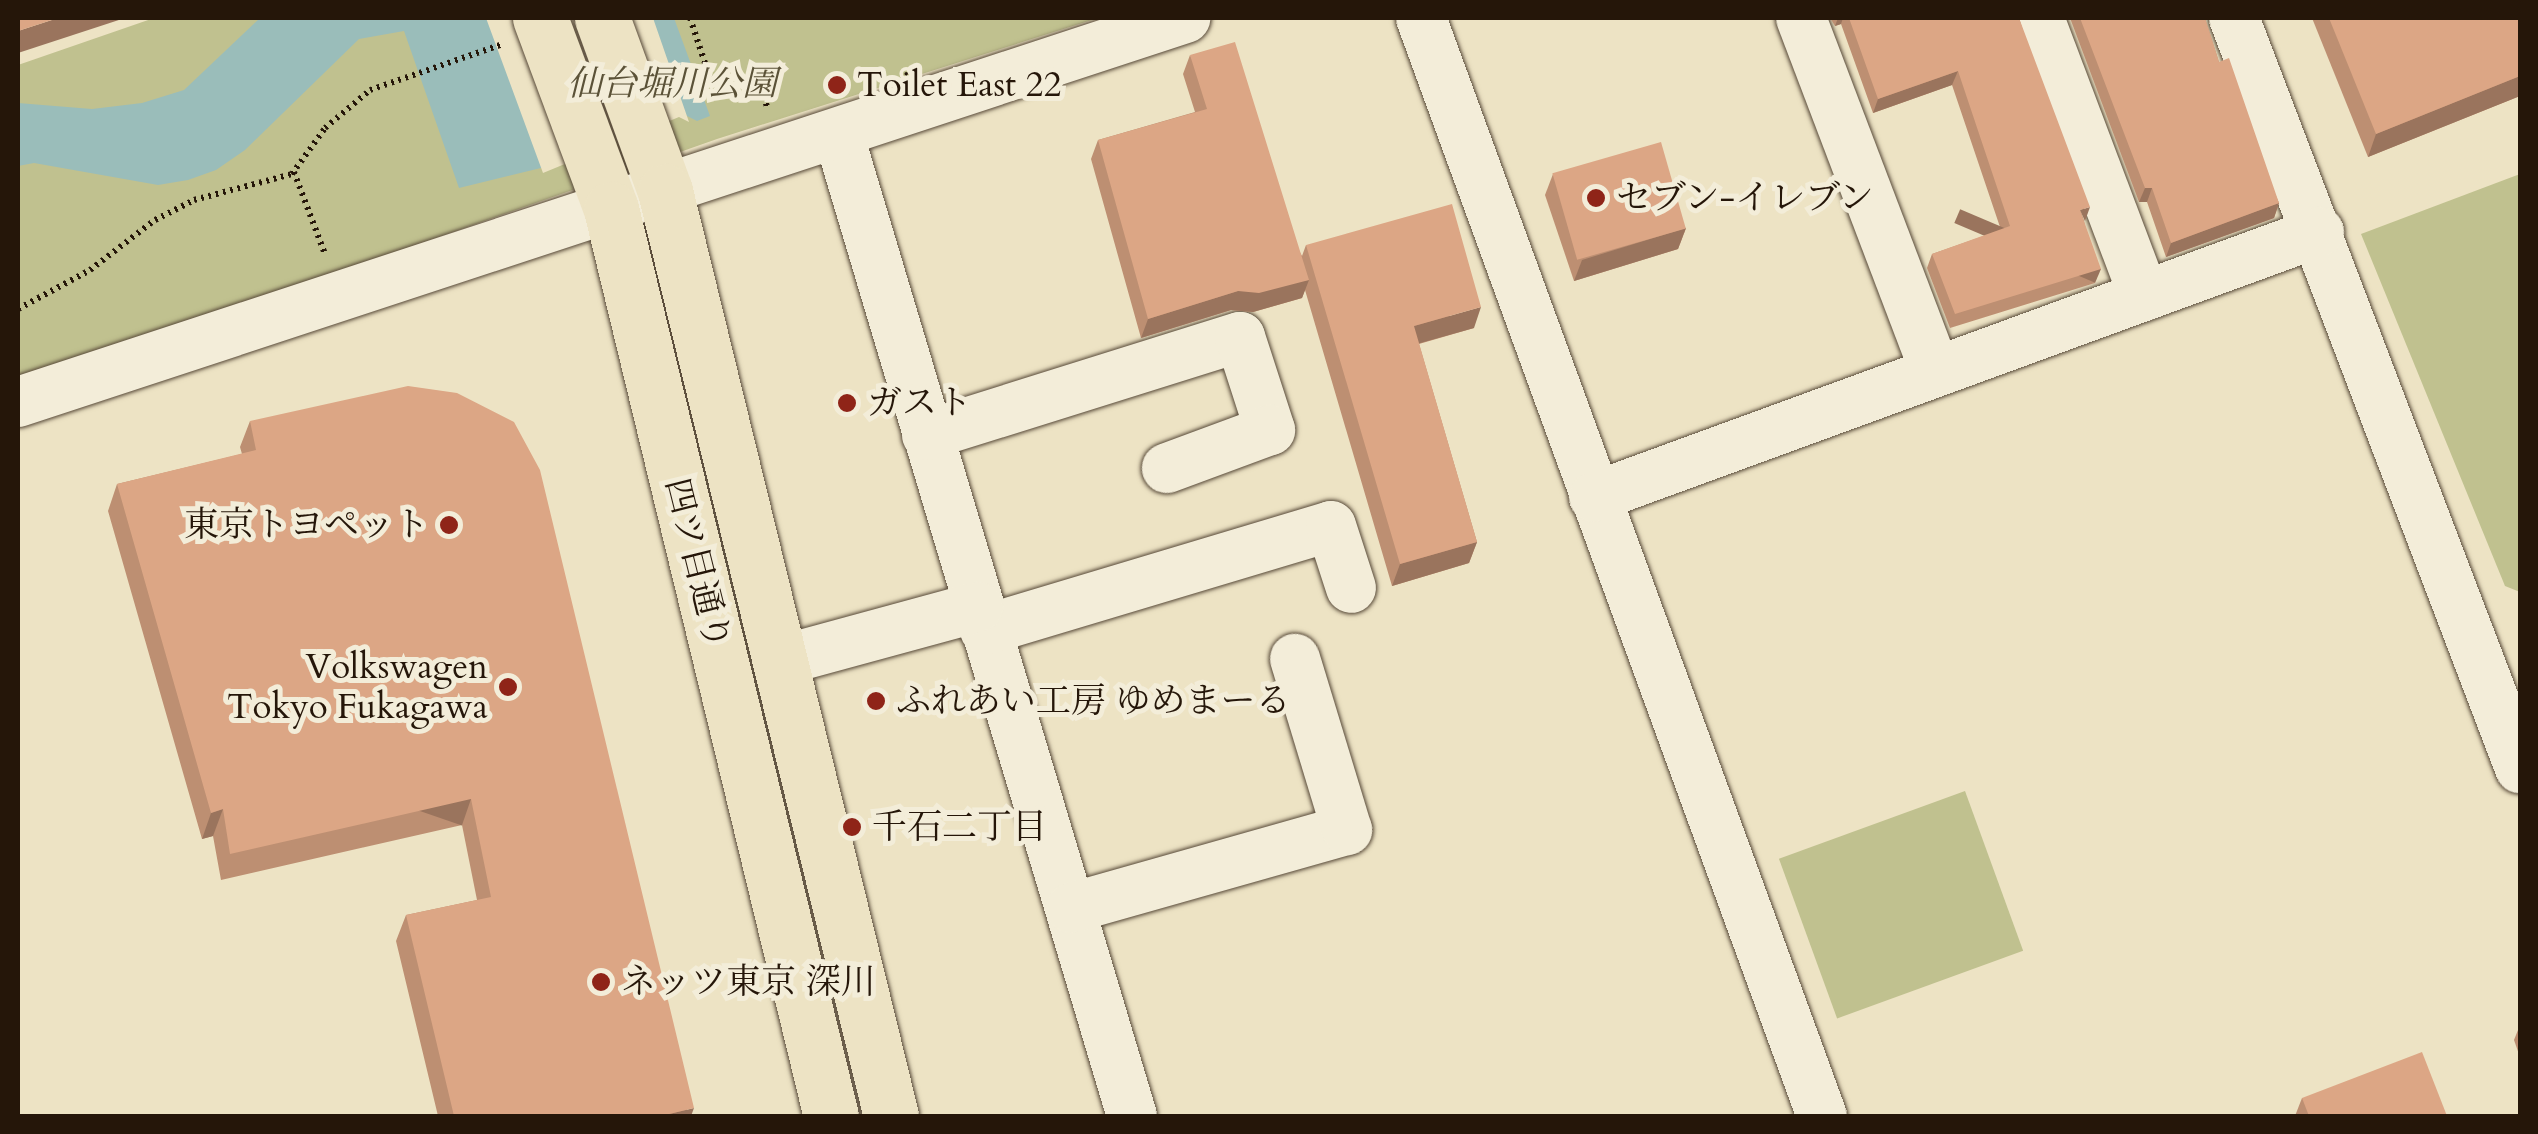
<!DOCTYPE html>
<meta charset="utf-8">
<style>
body{margin:0}
#map{position:relative;width:2538px;height:1134px;overflow:hidden;background:#ede3c4;font-family:Cardo,"Noto Serif JP",serif}
div>[style]{position:absolute}
[style*='--x']{left:calc(var(--x)*1px);top:calc(var(--y)*1px);width:calc(var(--w)*1px);rotate:calc(var(--a)*1deg)}
.green>*{inset:0;background:#c0c18f;transform-origin:0 0}
.water>*{inset:0;background:#9abdba}
.pier>*{inset:0;background:#ede3c4}
.path>*{height:6px;margin-top:-3px;transform-origin:0;background:repeating-linear-gradient(90deg,#251609 0 2.5px,transparent 0 7.5px)}
.roads{filter:drop-shadow(0 0 2px #574938) drop-shadow(0 0 2px #574938)}
.minor>*{height:50px;margin:-25px;padding:0 25px;transform-origin:25px;border-radius:25px;background:#f3edd9}
.major>*{height:55px;margin:-27.5px;padding:0 27.5px;transform-origin:27.5px;border-radius:27.5px;background:#ede3c4}
.wall>*{inset:0;background:#bd8f72}
.shaded-wall>*{inset:0;background:#9a745d;transform-origin:0 0}
.building>*{inset:0;background:#dca685;transform-origin:0 0}
.dots>*{width:28px;height:28px;translate:-50% -50%;box-sizing:border-box;border:5px solid #f3edd9;border-radius:50%}
span{translate:-50% -50%;white-space:nowrap;text-align:center;line-height:1.15;-webkit-text-stroke:10px #f3edd9;paint-order:stroke}
.park-label{font-size:35px;color:#5b5238;font-style:italic}
.poi-label{font-size:35px;color:#251609}
.left{translate:0 -50%;text-align:left}
.right{translate:-100% -50%;text-align:right}
.street-label{font-size:35px;color:#251609}
.frame{position:absolute;inset:0;border:20px solid #251609;pointer-events:none}
</style>
<div id="map">
<div class="green">
<div style="clip-path:polygon(154px 18px,1098px 18px,717px 139px,351px 268px,18px 377px,18px 65px)"></div>
<div style="clip-path:polygon(2520px 174px,2520px 592px,2505px 586px,2361px 234px)"></div>
<div style="left:1965px;top:791px;width:170px;height:198px;rotate:70deg"></div>
</div>
<div class="water">
<div style="clip-path:polygon(260px 18px,674px 18px,710px 116px,697px 121px,679px 112px,545px 167px,459px 188px,404px 31px,359px 39px,245px 150px,216px 170px,188px 180px,158px 185px,34px 163px,18px 166px,18px 103px,92px 109px,142px 103px,184px 90px)"></div>
</div>
<div class="pier">
<div style="clip-path:polygon(486px 18px,653px 18px,689px 122px,679px 117px,543px 173px)"></div>
</div>
<div class="path">
<div style="--x:690;--y:18;--w:82;--a:71.6"></div>
<div style="--x:716;--y:96;--w:45;--a:-18"></div>
<div style="--x:759;--y:82;--w:26;--a:72"></div>
<div style="--x:294;--y:172;--w:88;--a:69.3"></div>
<div style="--x:18;--y:309;--w:82;--a:-28.4"></div>
<div style="--x:90;--y:270;--w:82;--a:-37.6"></div>
<div style="--x:155;--y:220;--w:44;--a:-27.1"></div>
<div style="--x:194;--y:200;--w:101;--a:-14.9"></div>
<div style="--x:292;--y:174;--w:57;--a:-54.3"></div>
<div style="--x:325;--y:128;--w:59;--a:-40.2"></div>
<div style="--x:370;--y:90;--w:138;--a:-19.1"></div>
</div>
<div class="roads">
<div class="minor">
<div style="--x:1421;--y:18;--w:1169;--a:69.94"></div>
<div style="--x:1801;--y:18;--w:378;--a:69.2"></div>
<div style="--x:2039;--y:18;--w:297;--a:69.3"></div>
<div style="--x:2234;--y:18;--w:803;--a:69.13"></div>
<div style="--x:838;--y:133;--w:1026;--a:73.35"></div>
<div style="--x:18;--y:402;--w:1229;--a:-18.21"></div>
<div style="--x:927;--y:435;--w:328;--a:-17.4"></div>
<div style="--x:1240;--y:337;--w:98;--a:72.1"></div>
<div style="--x:1270;--y:430;--w:110;--a:159.7"></div>
<div style="--x:1594;--y:497;--w:772;--a:-20.08"></div>
<div style="--x:985;--y:630;--w:361;--a:-16.7"></div>
<div style="--x:1331;--y:526;--w:65;--a:72.1"></div>
<div style="--x:783;--y:660;--w:202;--a:-15.2"></div>
<div style="--x:1071;--y:908;--w:287;--a:-15.8"></div>
<div style="--x:1347;--y:830;--w:179;--a:-106.9"></div>
</div>
<div class="major">
<div style="--x:540;--y:18;--w:204;--a:69.6"></div>
<div style="--x:611;--y:209;--w:933;--a:76.37"></div>
<div style="--x:602;--y:18;--w:184;--a:70"></div>
<div style="--x:665;--y:191;--w:952;--a:76.27"></div>
</div>
</div>
<div class="wall">
<div style="clip-path:polygon(1830px 18px,2019px 18px,2084px 221px,2095px 283px,1950px 328px,1927px 268px,1932px 254px,2001px 230px,1952px 85px,1873px 113px,1841px 24px,1835px 26px)"></div>
<div style="clip-path:polygon(2070px 18px,2205px 18px,2219px 62px,2279px 203px,2274px 218px,2166px 257px,2147px 202px,2139px 202px)"></div>
<div style="clip-path:polygon(2312px 18px,2520px 18px,2520px 96px,2368px 157px)"></div>
<div style="clip-path:polygon(1190px 55px,1302px 256px,1306px 245px,1474px 328px,1419px 344px,1477px 542px,1469px 563px,1392px 586px,1305px 290px,1302px 298px,1253px 312px,1231px 310px,1141px 338px,1091px 159px,1098px 140px,1195px 112px,1183px 74px)"></div>
<div style="clip-path:polygon(1553px 174px,1686px 228px,1678px 249px,1574px 281px,1545px 195px)"></div>
<div style="clip-path:polygon(250px 421px,691px 1116px,438px 1116px,396px 941px,406px 915px,477px 900px,462px 825px,221px 880px,213px 836px,202px 839px,108px 511px,117px 484px,242px 454px,240px 447px)"></div>
<div style="clip-path:polygon(2520px 1025px,2520px 1057px,2514px 1040px)"></div>
<div style="clip-path:polygon(2302px 1098px,2447px 1116px,2295px 1116px)"></div>
</div>
<div class="shaded-wall">
<div style="clip-path:polygon(58px 18px,125px 18px,18px 53px,18px 31px)"></div>
<div style="clip-path:polygon(1838px 18px,1843px 18px,1841px 24px,1835px 26px)"></div>
<div style="clip-path:polygon(1958px 71px,1952px 85px,1873px 113px,1878px 99px)"></div>
<div style="clip-path:polygon(2520px 76px,2520px 96px,2368px 157px,2376px 134px)"></div>
<div style="clip-path:polygon(2145px 188px,2152px 188px,2147px 202px,2139px 202px)"></div>
<div style="clip-path:polygon(2279px 203px,2274px 218px,2166px 257px,2171px 243px)"></div>
<div style="clip-path:polygon(2090px 207px,2085px 221px,2080px 210px)"></div>
<div style="clip-path:polygon(1686px 228px,1678px 249px,1574px 281px,1582px 260px)"></div>
<div style="left:2101px;top:269px;width:15px;height:153px;rotate:113deg"></div>
<div style="clip-path:polygon(1309px 280px,1302px 298px,1253px 312px,1231px 310px,1141px 338px,1148px 319px,1238px 291px)"></div>
<div style="clip-path:polygon(1481px 307px,1474px 328px,1406px 347px,1414px 326px)"></div>
<div style="clip-path:polygon(1477px 542px,1469px 563px,1392px 586px,1400px 564px)"></div>
<div style="left:471px;top:799px;width:28px;height:247px;rotate:109deg"></div>
<div style="clip-path:polygon(223px 809px,213px 836px,202px 839px,211px 813px)"></div>
<div style="clip-path:polygon(694px 1108px,691px 1116px,661px 1116px)"></div>
</div>
<div class="building">
<div style="clip-path:polygon(18px 18px,58px 18px,18px 31px)"></div>
<div style="clip-path:polygon(1849px 18px,2019px 18px,2090px 207px,2080px 210px,2101px 269px,1955px 314px,1932px 254px,2010px 226px,1958px 71px,1878px 99px)"></div>
<div style="clip-path:polygon(2080px 18px,2205px 18px,2219px 62px,2229px 58px,2279px 203px,2171px 243px,2152px 188px,2145px 188px)"></div>
<div style="clip-path:polygon(2329px 18px,2520px 18px,2520px 76px,2376px 134px)"></div>
<div style="clip-path:polygon(1235px 42px,1309px 280px,1259px 293px,1238px 291px,1148px 319px,1098px 140px,1207px 109px,1190px 55px)"></div>
<div style="left:1661px;top:142px;width:90px;height:113px;rotate:74deg"></div>
<div style="clip-path:polygon(1452px 204px,1481px 307px,1414px 326px,1477px 542px,1400px 564px,1306px 245px)"></div>
<div style="clip-path:polygon(408px 386px,457px 393px,514px 422px,540px 470px,694px 1108px,661px 1116px,454px 1116px,406px 915px,491px 897px,471px 799px,230px 854px,223px 809px,211px 813px,117px 484px,256px 450px,250px 421px)"></div>
<div style="clip-path:polygon(2422px 1052px,2447px 1116px,2309px 1116px,2302px 1098px)"></div>
</div>
<div class="dots">
<div style="left:837px;top:85px;background:#8f2418"></div>
<div style="left:1596px;top:198px;background:#8f2418"></div>
<div style="left:847px;top:403px;background:#8f2418"></div>
<div style="left:449px;top:525px;background:#8f2418"></div>
<div style="left:508px;top:687px;background:#8f2418"></div>
<div style="left:876px;top:701px;background:#8f2418"></div>
<div style="left:852px;top:827px;background:#8f2418"></div>
<div style="left:601px;top:982px;background:#8f2418"></div>
</div>
<div class="park-label">
<span style="left:672px;top:84px">仙台堀川公園</span>
</div>
<div class="poi-label">
<span class="left" style="left:857px;top:85px">Toilet East 22</span>
<span class="left" style="left:1616px;top:198px">セブン-イレブン</span>
<span class="left" style="left:867px;top:403px">ガスト</span>
<span class="right" style="left:429px;top:525px">東京トヨペット</span>
<span class="right" style="left:488px;top:687px">Volkswagen<br>Tokyo Fukagawa</span>
<span class="left" style="left:896px;top:701px">ふれあい工房 ゆめまーる</span>
<span class="left" style="left:872px;top:827px">千石二丁目</span>
<span class="left" style="left:621px;top:982px">ネッツ東京 深川</span>
</div>
<div class="street-label">
<span style="left:697px;top:564px;rotate:76deg">四ツ目通り</span>
</div>
<div class="frame"></div>
</div>
